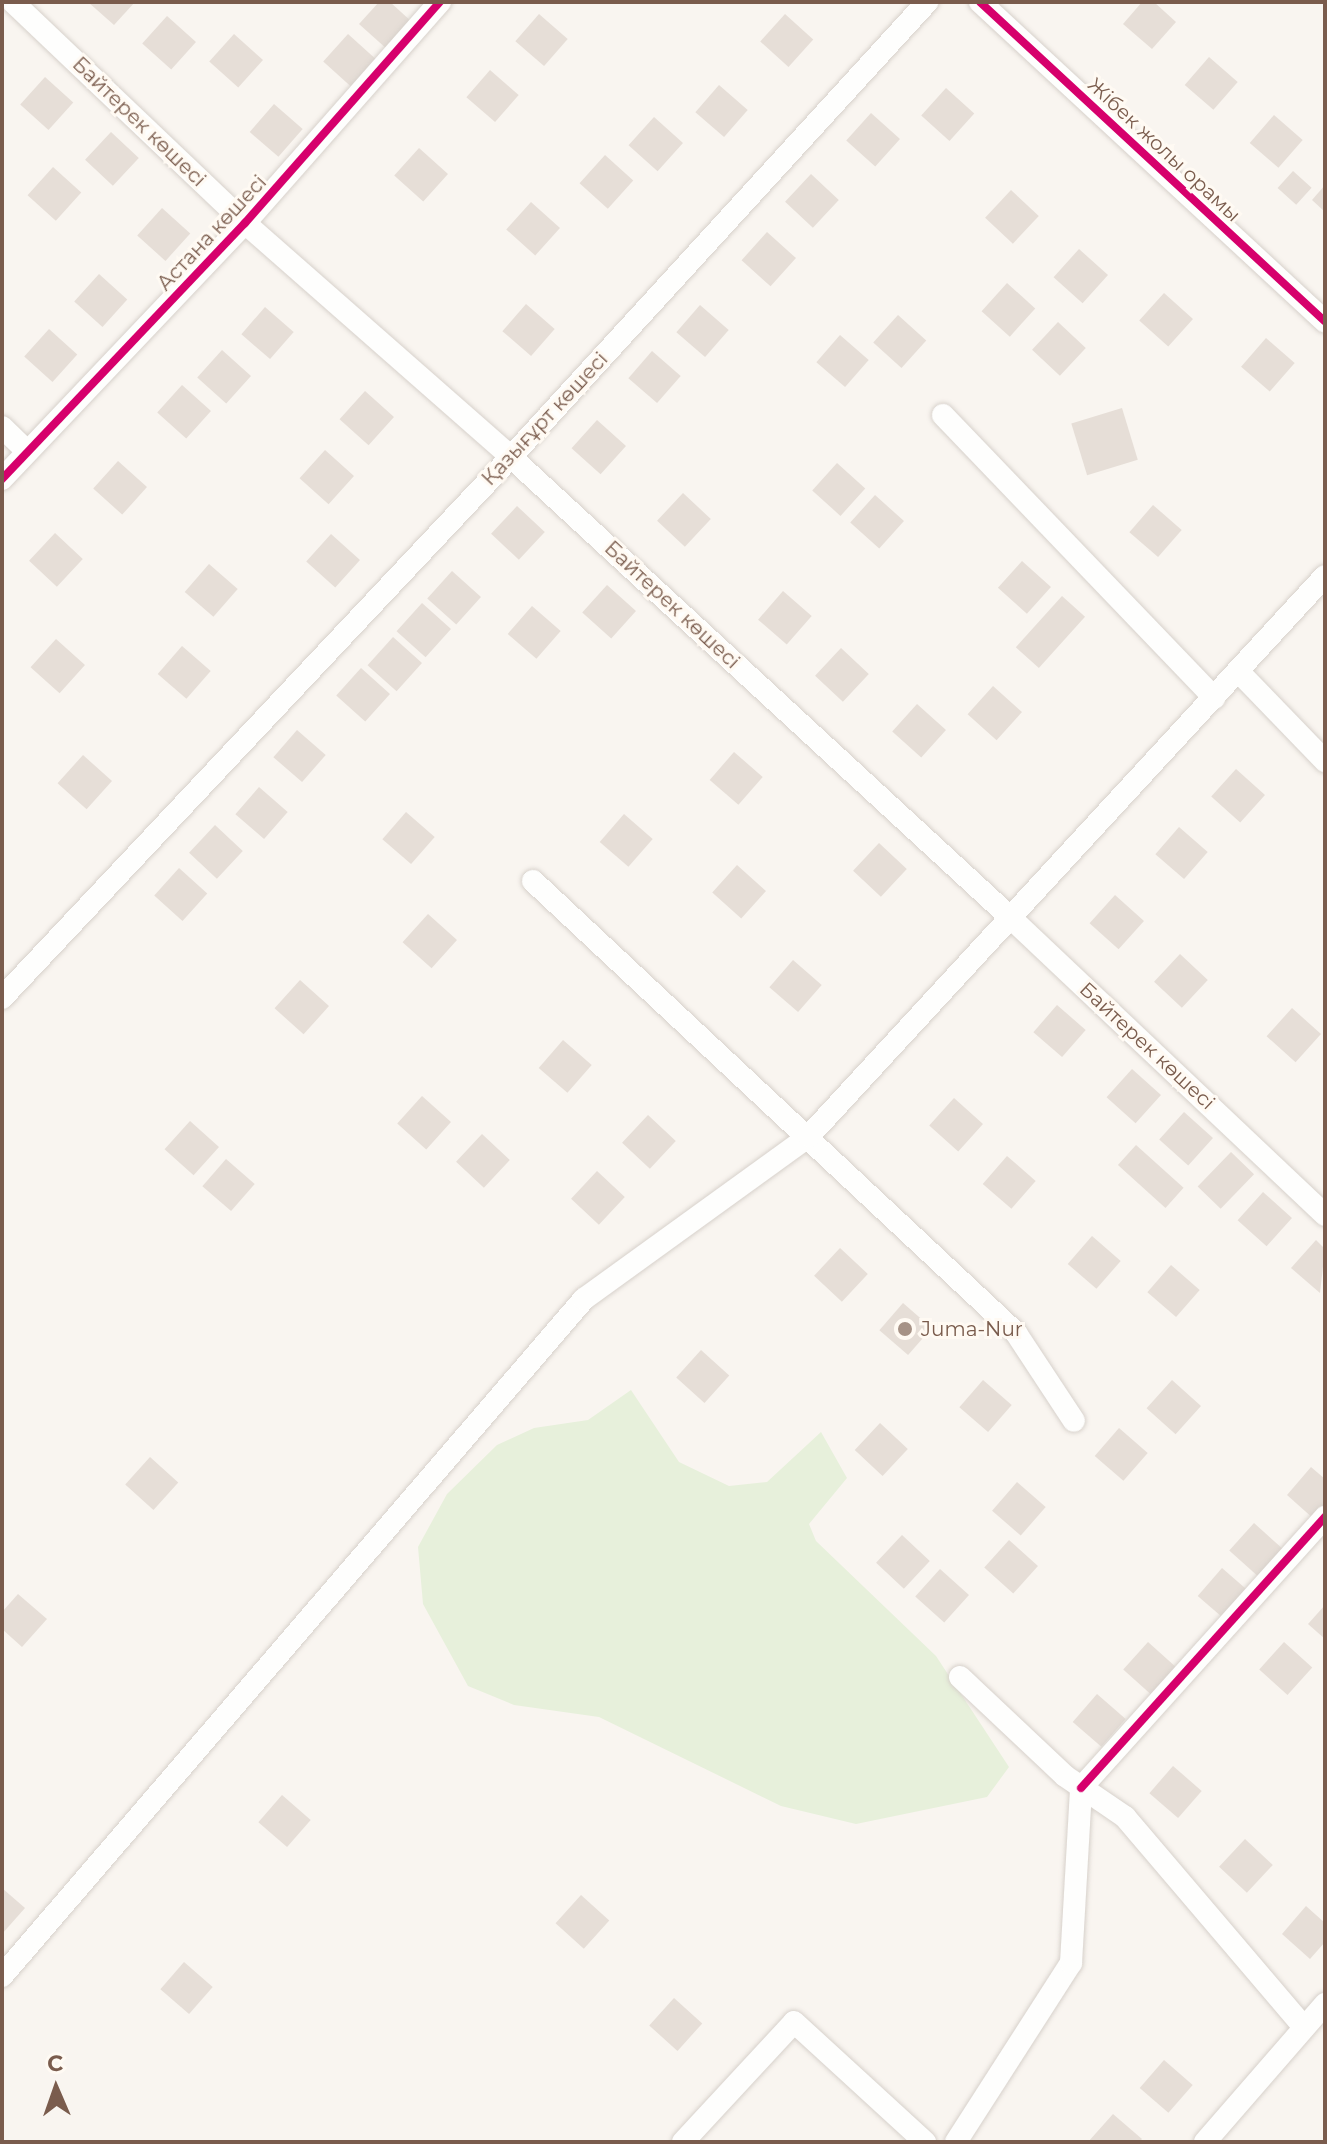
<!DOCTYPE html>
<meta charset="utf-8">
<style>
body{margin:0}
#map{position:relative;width:1327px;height:2144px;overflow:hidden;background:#f9f5f0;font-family:Montserrat,sans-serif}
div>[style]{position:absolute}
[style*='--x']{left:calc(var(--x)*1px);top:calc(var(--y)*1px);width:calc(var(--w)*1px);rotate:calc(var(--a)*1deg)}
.green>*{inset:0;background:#e7f0db}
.building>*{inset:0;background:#e6ded7;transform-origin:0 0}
.roads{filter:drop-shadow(0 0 2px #d7d1cb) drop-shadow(0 0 2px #d7d1cb)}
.minor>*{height:22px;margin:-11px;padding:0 11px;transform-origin:11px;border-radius:11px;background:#fefefd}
.cycleway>*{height:8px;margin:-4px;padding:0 4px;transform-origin:4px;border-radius:4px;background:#d6006c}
.dots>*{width:22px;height:22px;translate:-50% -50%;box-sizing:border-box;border:4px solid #fffaf3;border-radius:50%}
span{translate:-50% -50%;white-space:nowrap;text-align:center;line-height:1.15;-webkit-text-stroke:6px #fffaf3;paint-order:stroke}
.street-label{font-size:20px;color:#7a5c4d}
.poi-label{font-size:20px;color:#7a5c4d}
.left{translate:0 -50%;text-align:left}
.frame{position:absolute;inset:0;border:4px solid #7a5c4d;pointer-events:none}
.north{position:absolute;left:16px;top:2048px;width:80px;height:80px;-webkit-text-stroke:6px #fffaf3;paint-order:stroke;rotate:358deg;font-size:22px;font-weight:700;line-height:32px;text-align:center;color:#7a5c4d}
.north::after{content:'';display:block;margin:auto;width:28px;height:36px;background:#7a5c4d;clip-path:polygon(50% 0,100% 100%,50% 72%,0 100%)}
</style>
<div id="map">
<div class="green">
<div style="clip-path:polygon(631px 1390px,679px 1462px,729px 1486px,767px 1482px,821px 1432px,847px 1478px,809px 1524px,816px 1541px,936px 1656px,1009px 1767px,987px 1797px,856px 1824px,781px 1806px,599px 1717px,514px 1705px,468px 1686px,423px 1604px,418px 1547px,447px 1494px,497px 1445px,534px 1428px,588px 1420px)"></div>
</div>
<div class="building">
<div style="clip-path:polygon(88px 2px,135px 2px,114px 25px)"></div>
<div style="clip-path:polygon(379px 2px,390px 2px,412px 22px,388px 50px,359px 24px)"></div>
<div style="clip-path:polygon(1142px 2px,1154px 2px,1176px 22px,1152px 49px,1123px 24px)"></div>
<div style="left:539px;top:14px;width:38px;height:36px;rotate:41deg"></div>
<div style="left:785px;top:14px;width:38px;height:37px;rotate:42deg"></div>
<div style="left:167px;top:16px;width:39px;height:37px;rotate:42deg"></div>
<div style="left:234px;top:34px;width:39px;height:37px;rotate:42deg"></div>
<div style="left:348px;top:34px;width:38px;height:37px;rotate:42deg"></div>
<div style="left:1209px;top:57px;width:38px;height:37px;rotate:41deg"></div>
<div style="left:490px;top:70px;width:38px;height:36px;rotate:41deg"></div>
<div style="left:45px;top:77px;width:38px;height:37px;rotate:42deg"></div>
<div style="left:719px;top:85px;width:38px;height:36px;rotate:41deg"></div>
<div style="left:946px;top:88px;width:38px;height:37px;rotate:42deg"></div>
<div style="left:274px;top:104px;width:38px;height:37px;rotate:41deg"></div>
<div style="left:871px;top:113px;width:39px;height:37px;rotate:42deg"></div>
<div style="left:1274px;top:115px;width:38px;height:37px;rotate:41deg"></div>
<div style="left:654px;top:117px;width:39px;height:38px;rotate:42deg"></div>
<div style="left:111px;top:132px;width:38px;height:38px;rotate:43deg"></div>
<div style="left:419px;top:148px;width:39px;height:37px;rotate:42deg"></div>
<div style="left:605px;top:155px;width:38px;height:38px;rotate:42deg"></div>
<div style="left:53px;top:167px;width:38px;height:38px;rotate:42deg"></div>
<div style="left:1293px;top:171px;width:25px;height:23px;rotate:42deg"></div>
<div style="left:811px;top:174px;width:38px;height:38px;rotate:43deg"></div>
<div style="clip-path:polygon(1325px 185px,1325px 212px,1312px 200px)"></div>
<div style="left:1011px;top:190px;width:38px;height:38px;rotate:43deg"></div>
<div style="left:531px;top:202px;width:39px;height:37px;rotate:42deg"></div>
<div style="left:162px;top:208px;width:38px;height:37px;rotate:42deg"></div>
<div style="left:767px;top:232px;width:39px;height:38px;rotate:42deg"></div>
<div style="left:1079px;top:249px;width:39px;height:38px;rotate:42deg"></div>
<div style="left:99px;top:274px;width:38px;height:37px;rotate:42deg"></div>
<div style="left:1007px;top:283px;width:38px;height:38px;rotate:42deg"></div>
<div style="left:1164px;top:293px;width:39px;height:37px;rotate:42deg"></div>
<div style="left:526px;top:304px;width:38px;height:36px;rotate:41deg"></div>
<div style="left:700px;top:305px;width:38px;height:36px;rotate:41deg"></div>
<div style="left:265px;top:307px;width:38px;height:36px;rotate:41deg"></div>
<div style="left:898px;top:315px;width:38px;height:37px;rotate:42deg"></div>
<div style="left:1058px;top:322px;width:38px;height:38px;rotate:43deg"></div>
<div style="left:49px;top:329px;width:38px;height:37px;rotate:42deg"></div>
<div style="left:840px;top:335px;width:38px;height:36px;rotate:41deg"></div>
<div style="left:1266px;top:338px;width:38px;height:38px;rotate:41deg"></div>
<div style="left:222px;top:350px;width:39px;height:37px;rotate:42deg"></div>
<div style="left:652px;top:351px;width:38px;height:36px;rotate:41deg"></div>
<div style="left:182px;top:385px;width:39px;height:37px;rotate:42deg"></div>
<div style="left:365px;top:391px;width:39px;height:38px;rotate:42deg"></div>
<div style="left:1122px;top:408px;width:54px;height:53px;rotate:73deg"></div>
<div style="left:597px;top:420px;width:39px;height:38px;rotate:42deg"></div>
<div style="left:325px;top:450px;width:39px;height:38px;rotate:42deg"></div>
<div style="left:118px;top:461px;width:39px;height:37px;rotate:42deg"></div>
<div style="left:837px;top:463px;width:38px;height:37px;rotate:42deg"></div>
<div style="left:683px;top:493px;width:38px;height:38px;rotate:43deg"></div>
<div style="left:875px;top:495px;width:39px;height:37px;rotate:42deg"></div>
<div style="left:1153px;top:505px;width:38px;height:36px;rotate:41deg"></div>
<div style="left:517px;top:506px;width:38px;height:38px;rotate:43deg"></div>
<div style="left:55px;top:533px;width:38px;height:38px;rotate:43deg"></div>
<div style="left:331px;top:534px;width:39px;height:37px;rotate:42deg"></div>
<div style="left:1022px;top:561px;width:39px;height:36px;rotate:42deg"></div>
<div style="left:209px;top:564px;width:38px;height:37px;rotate:41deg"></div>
<div style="left:452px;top:571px;width:39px;height:37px;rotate:42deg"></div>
<div style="left:607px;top:585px;width:39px;height:37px;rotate:42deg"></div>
<div style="left:783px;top:591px;width:38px;height:38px;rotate:41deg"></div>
<div style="left:1062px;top:596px;width:31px;height:69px;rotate:42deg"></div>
<div style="left:422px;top:603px;width:39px;height:38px;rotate:42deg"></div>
<div style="left:532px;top:606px;width:38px;height:37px;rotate:41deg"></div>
<div style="left:393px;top:637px;width:39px;height:38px;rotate:42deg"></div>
<div style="left:56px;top:639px;width:39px;height:38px;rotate:42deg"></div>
<div style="left:182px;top:646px;width:38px;height:37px;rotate:41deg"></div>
<div style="left:841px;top:648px;width:38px;height:38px;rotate:43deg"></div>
<div style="left:361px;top:668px;width:39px;height:37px;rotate:42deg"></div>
<div style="left:993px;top:686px;width:39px;height:38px;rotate:42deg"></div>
<div style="left:917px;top:704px;width:39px;height:37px;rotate:42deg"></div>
<div style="left:297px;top:730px;width:38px;height:36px;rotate:41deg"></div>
<div style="left:734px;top:752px;width:38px;height:37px;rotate:41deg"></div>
<div style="left:83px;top:755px;width:39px;height:38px;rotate:42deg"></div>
<div style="left:1236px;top:769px;width:39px;height:37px;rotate:42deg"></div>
<div style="left:259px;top:787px;width:38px;height:36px;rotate:41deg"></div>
<div style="left:406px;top:812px;width:38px;height:36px;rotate:41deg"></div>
<div style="left:624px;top:814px;width:38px;height:37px;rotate:41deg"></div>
<div style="left:215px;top:825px;width:38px;height:38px;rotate:43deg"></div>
<div style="left:1179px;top:827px;width:38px;height:36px;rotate:41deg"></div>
<div style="left:879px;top:843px;width:38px;height:38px;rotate:43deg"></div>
<div style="left:737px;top:865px;width:39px;height:37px;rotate:42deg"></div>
<div style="left:179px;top:868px;width:38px;height:37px;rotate:42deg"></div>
<div style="left:1115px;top:895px;width:39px;height:38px;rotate:42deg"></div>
<div style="left:428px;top:914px;width:39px;height:38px;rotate:42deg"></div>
<div style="left:1180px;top:954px;width:38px;height:38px;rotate:43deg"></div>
<div style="left:793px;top:960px;width:38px;height:36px;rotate:41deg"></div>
<div style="left:300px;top:980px;width:39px;height:38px;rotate:42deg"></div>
<div style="left:1057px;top:1005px;width:38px;height:36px;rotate:41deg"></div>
<div style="left:1292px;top:1008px;width:39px;height:38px;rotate:42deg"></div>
<div style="left:563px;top:1040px;width:38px;height:37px;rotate:41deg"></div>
<div style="left:1132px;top:1069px;width:39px;height:38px;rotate:42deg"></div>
<div style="left:422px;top:1096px;width:39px;height:37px;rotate:42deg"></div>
<div style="left:954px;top:1098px;width:39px;height:37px;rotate:42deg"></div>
<div style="left:1184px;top:1112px;width:39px;height:37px;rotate:42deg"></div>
<div style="left:648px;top:1115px;width:38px;height:38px;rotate:43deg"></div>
<div style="left:190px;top:1121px;width:39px;height:38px;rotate:42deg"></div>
<div style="left:482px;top:1134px;width:38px;height:38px;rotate:43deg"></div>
<div style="left:1136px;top:1145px;width:64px;height:27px;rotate:42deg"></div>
<div style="left:1231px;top:1152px;width:32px;height:48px;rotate:44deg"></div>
<div style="left:1007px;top:1156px;width:38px;height:37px;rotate:41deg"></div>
<div style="left:226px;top:1159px;width:38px;height:36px;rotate:41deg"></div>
<div style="left:597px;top:1171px;width:38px;height:38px;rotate:43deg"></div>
<div style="left:1263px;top:1192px;width:39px;height:38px;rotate:42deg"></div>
<div style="left:1092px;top:1236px;width:38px;height:37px;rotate:41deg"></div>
<div style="clip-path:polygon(1316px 1240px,1325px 1249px,1320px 1293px,1291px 1268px)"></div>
<div style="left:840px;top:1248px;width:38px;height:38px;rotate:43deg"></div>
<div style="left:1171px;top:1265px;width:38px;height:36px;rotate:41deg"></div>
<div style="left:903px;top:1303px;width:38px;height:36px;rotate:41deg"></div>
<div style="left:701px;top:1350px;width:38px;height:37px;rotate:42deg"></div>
<div style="left:983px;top:1380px;width:38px;height:36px;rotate:41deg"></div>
<div style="left:1172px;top:1380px;width:39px;height:38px;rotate:42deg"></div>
<div style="left:880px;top:1423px;width:38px;height:37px;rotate:43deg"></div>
<div style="left:1119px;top:1428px;width:38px;height:37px;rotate:41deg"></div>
<div style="left:150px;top:1457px;width:38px;height:37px;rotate:42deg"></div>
<div style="clip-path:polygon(1311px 1467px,1325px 1479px,1325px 1509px,1315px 1520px,1287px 1495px)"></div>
<div style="left:1017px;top:1482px;width:38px;height:38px;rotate:41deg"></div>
<div style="left:1254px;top:1523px;width:39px;height:37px;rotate:42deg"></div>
<div style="left:902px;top:1535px;width:38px;height:38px;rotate:43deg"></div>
<div style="left:1009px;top:1540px;width:39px;height:37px;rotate:42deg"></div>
<div style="left:1222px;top:1568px;width:38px;height:37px;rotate:41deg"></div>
<div style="left:940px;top:1569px;width:39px;height:37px;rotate:42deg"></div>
<div style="clip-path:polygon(18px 1594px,47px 1619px,22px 1647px,2px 1629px,2px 1612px)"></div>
<div style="clip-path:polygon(1325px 1605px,1325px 1639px,1308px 1624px)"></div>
<div style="left:1148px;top:1642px;width:39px;height:37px;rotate:42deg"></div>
<div style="left:1284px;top:1642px;width:38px;height:37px;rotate:42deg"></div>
<div style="left:1097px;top:1694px;width:38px;height:37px;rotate:41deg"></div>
<div style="left:1173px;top:1766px;width:38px;height:36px;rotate:41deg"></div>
<div style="left:282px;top:1795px;width:38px;height:36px;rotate:41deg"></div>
<div style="left:1245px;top:1839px;width:38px;height:38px;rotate:43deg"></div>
<div style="clip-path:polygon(2px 1888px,25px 1908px,2px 1934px)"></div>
<div style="left:581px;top:1895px;width:38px;height:38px;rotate:42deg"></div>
<div style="clip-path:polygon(1306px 1906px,1325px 1923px,1325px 1942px,1310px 1959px,1282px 1934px)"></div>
<div style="left:184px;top:1962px;width:38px;height:36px;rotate:41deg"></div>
<div style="left:674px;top:1998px;width:38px;height:37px;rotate:42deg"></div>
<div style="left:1164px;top:2060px;width:38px;height:37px;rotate:41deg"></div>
<div style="clip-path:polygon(1113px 2114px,1142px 2139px,1139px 2142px,1088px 2142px)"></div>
</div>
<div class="roads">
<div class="minor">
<div style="--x:13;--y:2;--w:320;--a:43.6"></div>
<div style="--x:245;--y:223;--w:354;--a:41.3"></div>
<div style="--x:511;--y:457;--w:680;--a:42.68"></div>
<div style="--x:1011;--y:918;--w:432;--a:43.4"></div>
<div style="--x:980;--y:2;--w:470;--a:42.8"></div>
<div style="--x:943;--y:415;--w:392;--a:46.2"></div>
<div style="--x:2;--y:427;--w:35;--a:44"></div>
<div style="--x:2;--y:479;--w:353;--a:-46.5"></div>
<div style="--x:245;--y:223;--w:295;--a:-48.6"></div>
<div style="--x:1239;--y:672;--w:124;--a:46"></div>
<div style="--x:533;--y:881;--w:662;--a:43.1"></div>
<div style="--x:1016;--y:1333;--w:105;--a:56.6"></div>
<div style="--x:2;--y:998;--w:743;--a:-46.75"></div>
<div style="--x:511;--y:457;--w:617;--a:-47.56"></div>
<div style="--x:960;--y:1677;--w:144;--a:43.3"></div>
<div style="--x:1065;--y:1776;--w:73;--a:34.3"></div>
<div style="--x:1125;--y:1817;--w:276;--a:49.6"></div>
<div style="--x:2;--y:1976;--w:893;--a:-49.32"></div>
<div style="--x:584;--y:1299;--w:278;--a:-35.9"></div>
<div style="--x:809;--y:1136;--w:761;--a:-47.34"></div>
<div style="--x:683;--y:2142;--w:163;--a:-47.2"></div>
<div style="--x:794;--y:2022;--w:178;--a:42.5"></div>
<div style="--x:956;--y:2142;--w:213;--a:-57.3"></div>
<div style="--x:1071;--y:1963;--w:175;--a:-86.7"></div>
<div style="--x:1081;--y:1788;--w:365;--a:-48"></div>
<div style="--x:1205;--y:2142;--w:183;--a:-49"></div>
</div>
</div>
<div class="cycleway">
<div style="--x:980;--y:2;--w:470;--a:42.8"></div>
<div style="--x:2;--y:479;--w:353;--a:-46.5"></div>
<div style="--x:245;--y:223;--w:295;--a:-48.6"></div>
<div style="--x:1081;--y:1788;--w:365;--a:-48"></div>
</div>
<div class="dots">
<div style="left:905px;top:1329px;background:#a69286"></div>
</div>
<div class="street-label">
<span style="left:139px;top:122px;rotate:44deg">Байтерек көшесі</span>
<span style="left:1164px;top:150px;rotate:43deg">Жібек жолы орамы</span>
<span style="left:212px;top:233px;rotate:-47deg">Астана көшесі</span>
<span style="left:545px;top:419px;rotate:-47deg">Қазығұрт көшесі</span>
<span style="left:672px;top:605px;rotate:43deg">Байтерек көшесі</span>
<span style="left:1147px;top:1046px;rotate:43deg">Байтерек көшесі</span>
</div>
<div class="poi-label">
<span class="left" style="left:921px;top:1329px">Juma-Nur</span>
</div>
<div class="frame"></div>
<div class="north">С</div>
</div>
